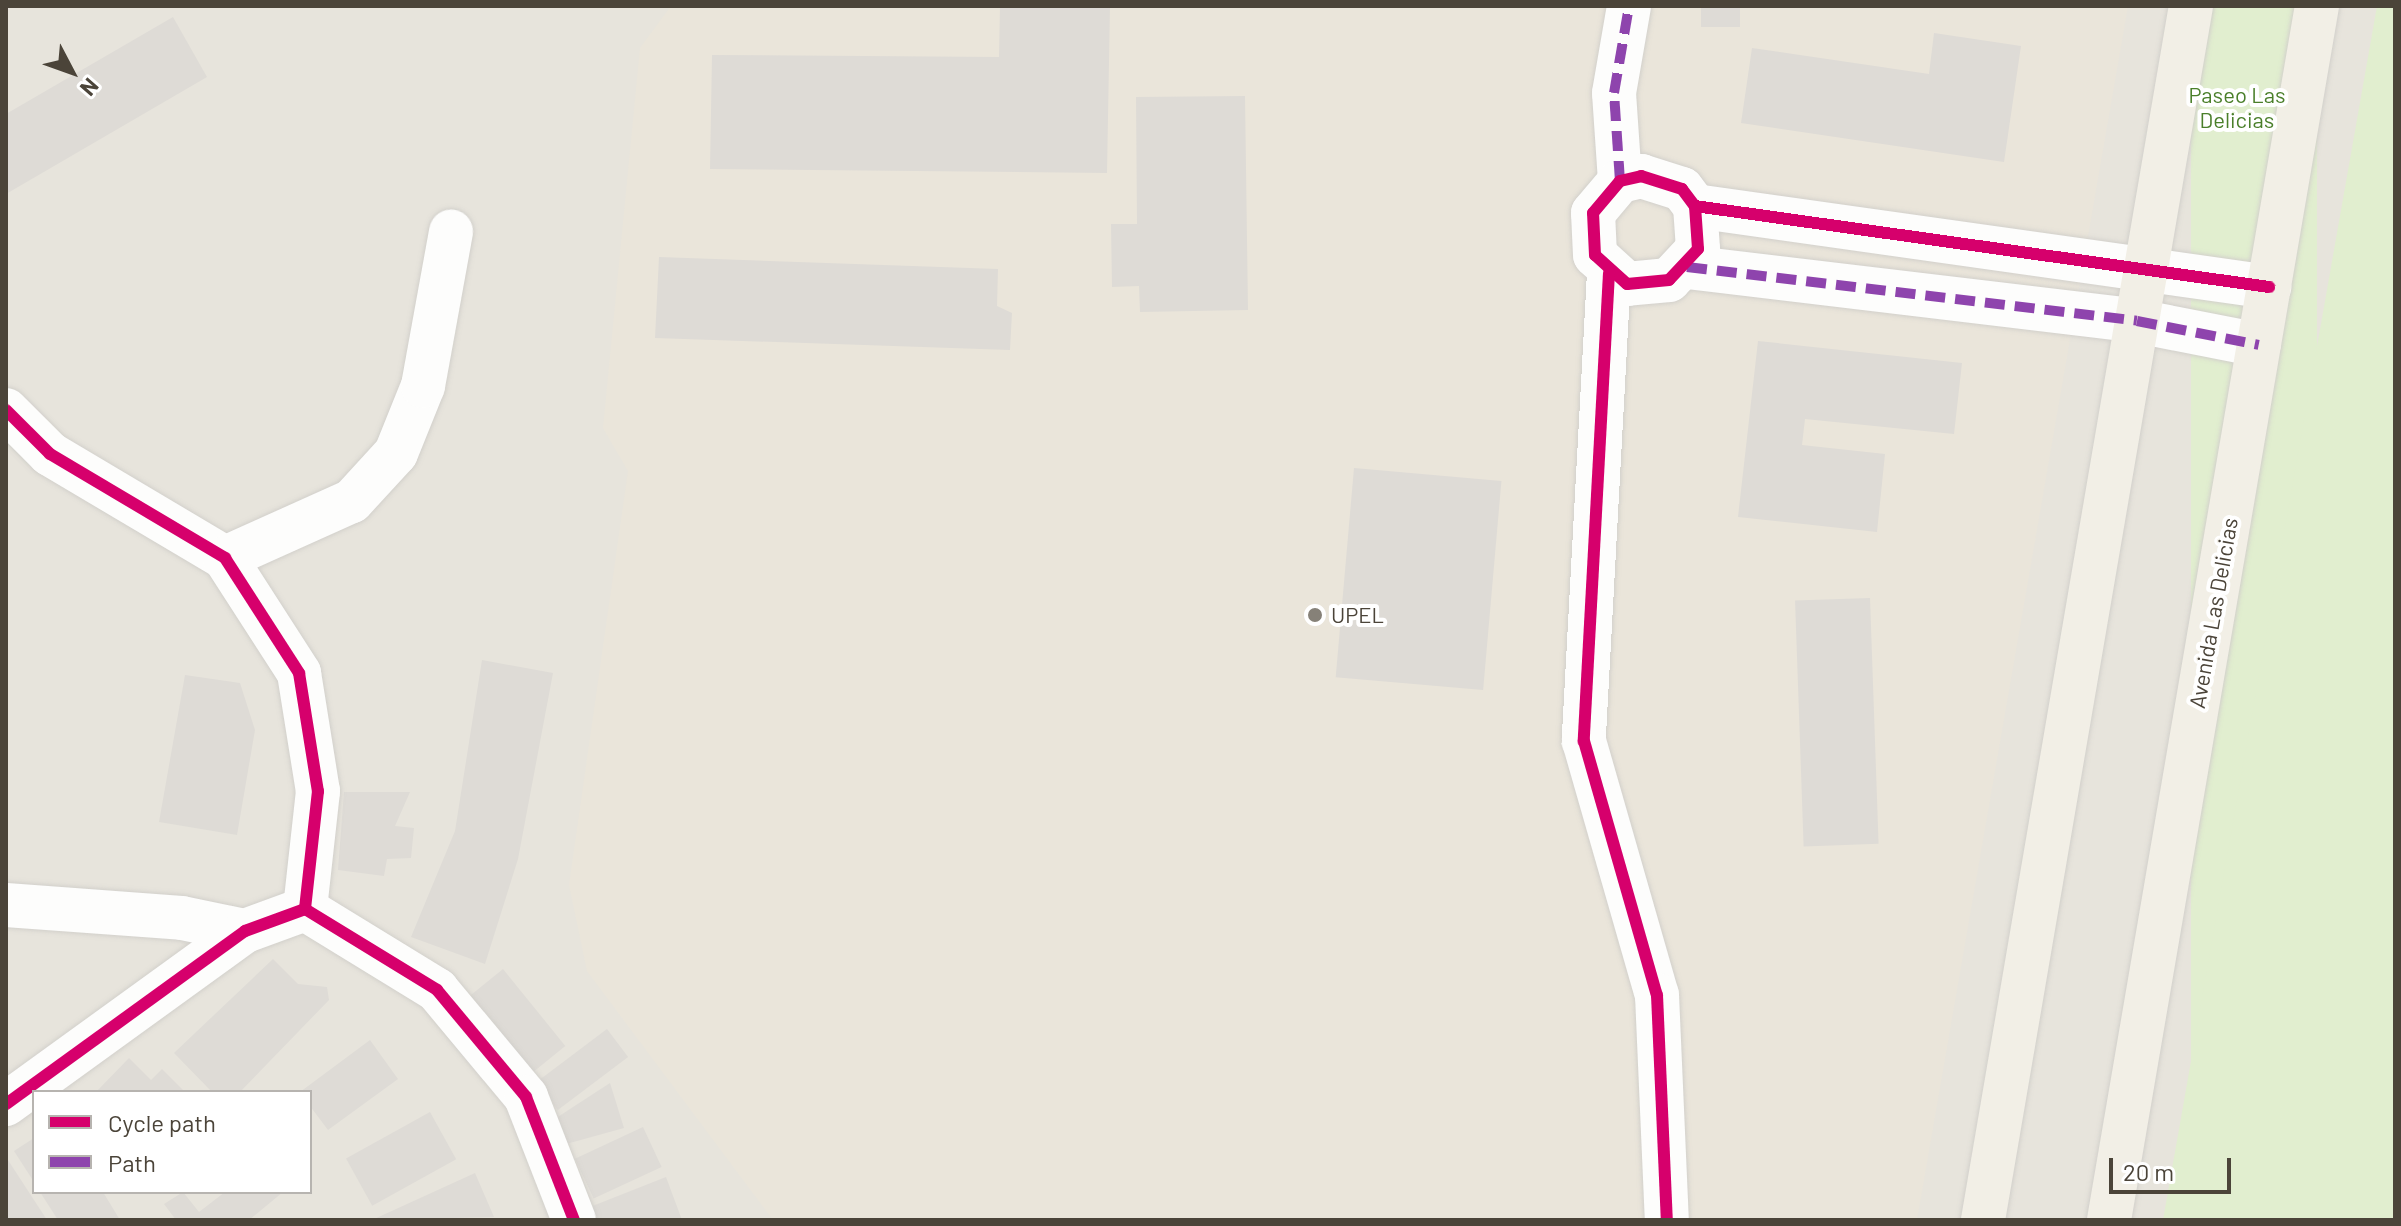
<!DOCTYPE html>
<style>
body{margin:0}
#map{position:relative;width:2401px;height:1226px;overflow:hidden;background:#f4f2ee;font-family:Barlow,sans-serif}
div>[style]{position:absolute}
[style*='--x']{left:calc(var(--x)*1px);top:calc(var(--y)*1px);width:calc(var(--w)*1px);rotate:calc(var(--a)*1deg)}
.residential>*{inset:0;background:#e7e4dc}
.education>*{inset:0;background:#eae5da}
.green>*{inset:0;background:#e1eecf;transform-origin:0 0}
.building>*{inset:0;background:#dedbd6;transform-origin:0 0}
.roads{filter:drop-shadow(0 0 2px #d2d0cb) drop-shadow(0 0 2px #d2d0cb)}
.street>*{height:44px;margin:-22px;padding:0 22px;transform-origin:22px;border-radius:22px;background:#fdfdfc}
.primary>*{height:44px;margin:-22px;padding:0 22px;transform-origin:22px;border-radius:22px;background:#f2efe6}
.quiet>*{height:10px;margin-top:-5px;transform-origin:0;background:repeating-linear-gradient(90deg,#8e44ad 0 20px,transparent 0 30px)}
.cycleway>*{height:12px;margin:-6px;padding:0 6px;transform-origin:6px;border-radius:6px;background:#d6006c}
.dots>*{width:22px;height:22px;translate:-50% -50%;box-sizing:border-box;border:4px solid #fff;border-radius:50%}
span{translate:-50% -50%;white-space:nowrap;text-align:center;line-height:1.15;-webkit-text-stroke:8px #fff;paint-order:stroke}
.park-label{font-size:22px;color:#4a7f2a}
.street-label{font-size:22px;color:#4b4439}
.poi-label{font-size:22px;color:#4b4439}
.left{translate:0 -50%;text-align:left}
.frame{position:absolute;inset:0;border:8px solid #4b4439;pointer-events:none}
.legend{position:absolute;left:32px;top:1090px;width:280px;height:104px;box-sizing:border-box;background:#fff;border:2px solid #b7b4b0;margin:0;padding:10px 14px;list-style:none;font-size:24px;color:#4b4439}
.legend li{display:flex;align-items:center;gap:16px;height:40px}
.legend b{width:40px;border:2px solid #b7b4b0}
.north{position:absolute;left:32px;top:32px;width:80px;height:80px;-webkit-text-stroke:6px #fff;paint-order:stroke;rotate:131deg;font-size:22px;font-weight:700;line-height:32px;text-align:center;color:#4b4439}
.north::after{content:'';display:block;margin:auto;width:28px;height:36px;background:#4b4439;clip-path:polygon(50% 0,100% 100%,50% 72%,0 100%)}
.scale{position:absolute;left:2109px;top:1158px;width:122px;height:36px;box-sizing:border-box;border:4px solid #4b4439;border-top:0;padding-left:10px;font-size:24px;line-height:28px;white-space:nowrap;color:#4b4439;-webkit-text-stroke:6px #fff;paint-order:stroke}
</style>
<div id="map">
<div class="residential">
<div style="clip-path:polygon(evenodd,6px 6px,2395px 6px,2395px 1220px,6px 1220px,6px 6px,34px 1092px,310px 1092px,310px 1192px,34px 1192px,34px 1092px)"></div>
</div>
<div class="education">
<div style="clip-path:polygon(671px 6px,2128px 6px,1917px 1220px,773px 1220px,587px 971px,569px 885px,628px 471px,603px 428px,640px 48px)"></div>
</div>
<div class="green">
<div style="left:2191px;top:6px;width:126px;height:1232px"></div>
<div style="clip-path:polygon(2377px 6px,2395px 6px,2395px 1220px,2163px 1220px)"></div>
</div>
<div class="building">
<div style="clip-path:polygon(1000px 6px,1110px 6px,1107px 173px,710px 169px,712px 55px,999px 57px)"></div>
<div style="left:1701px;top:6px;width:39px;height:21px"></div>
<div style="clip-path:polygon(173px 17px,207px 77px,6px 194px,6px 114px)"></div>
<div style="clip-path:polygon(1934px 33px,2021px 46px,2004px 162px,1741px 123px,1752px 48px,1929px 74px)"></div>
<div style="clip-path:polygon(1245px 96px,1248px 310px,1140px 312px,1139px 286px,1112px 287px,1111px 224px,1137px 224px,1136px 97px)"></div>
<div style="clip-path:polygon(659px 257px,998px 269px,997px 306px,1012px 313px,1010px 350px,655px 338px)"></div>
<div style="clip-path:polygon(1758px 341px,1962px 363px,1954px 434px,1805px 419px,1802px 445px,1885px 454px,1877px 532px,1738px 517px)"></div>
<div style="left:1354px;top:468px;width:148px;height:210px;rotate:5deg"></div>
<div style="left:1870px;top:598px;width:246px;height:75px;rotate:88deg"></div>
<div style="clip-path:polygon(482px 660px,553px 673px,518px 859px,485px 964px,411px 937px,455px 831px)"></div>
<div style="clip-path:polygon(185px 675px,240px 683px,255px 730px,237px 835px,159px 822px)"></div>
<div style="clip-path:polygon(344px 792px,410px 792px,395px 826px,414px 828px,411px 858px,387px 859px,384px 876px,338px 870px)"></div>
<div style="clip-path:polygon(273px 959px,298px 984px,327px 987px,329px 1000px,240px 1092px,212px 1092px,174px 1053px)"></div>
<div style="left:503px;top:969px;width:99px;height:48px;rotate:51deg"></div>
<div style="left:607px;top:1029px;width:35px;height:88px;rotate:53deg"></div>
<div style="clip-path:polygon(370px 1040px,398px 1079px,328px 1130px,310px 1106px,310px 1092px,300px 1092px)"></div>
<div style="clip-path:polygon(129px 1058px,151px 1080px,162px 1069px,185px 1092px,96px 1092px)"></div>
<div style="clip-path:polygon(610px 1083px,624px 1128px,559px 1146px,550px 1122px)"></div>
<div style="left:430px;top:1112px;width:54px;height:96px;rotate:61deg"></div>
<div style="left:643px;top:1127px;width:44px;height:75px;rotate:65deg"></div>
<div style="clip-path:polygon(34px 1138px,34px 1182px,14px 1151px)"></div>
<div style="clip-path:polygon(6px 1157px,47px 1220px,6px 1220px)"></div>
<div style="clip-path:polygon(475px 1173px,494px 1217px,372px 1220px)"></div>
<div style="clip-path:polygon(666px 1177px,682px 1220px,595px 1220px,590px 1207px)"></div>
<div style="clip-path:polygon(40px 1192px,103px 1192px,120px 1220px,58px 1220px)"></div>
<div style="clip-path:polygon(183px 1192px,199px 1212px,225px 1192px,283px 1192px,249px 1220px,176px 1220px,164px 1204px)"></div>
</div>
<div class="roads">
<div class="street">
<div style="--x:1620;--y:181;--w:88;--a:-93.9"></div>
<div style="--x:1614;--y:93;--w:88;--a:-80.2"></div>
<div style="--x:1695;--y:206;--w:43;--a:86"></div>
<div style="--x:1698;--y:249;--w:42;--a:133.1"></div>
<div style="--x:1669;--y:280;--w:42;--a:174.6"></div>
<div style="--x:1627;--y:284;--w:43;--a:-137.8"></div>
<div style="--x:1595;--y:255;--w:42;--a:-92.7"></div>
<div style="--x:1593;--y:213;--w:42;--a:-49.8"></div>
<div style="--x:1620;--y:181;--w:22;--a:-13"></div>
<div style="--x:1641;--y:176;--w:43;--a:17.6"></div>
<div style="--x:1682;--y:189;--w:21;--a:53"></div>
<div style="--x:1695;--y:206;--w:580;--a:8.03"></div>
<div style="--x:1687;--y:267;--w:453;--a:6.8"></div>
<div style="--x:2137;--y:321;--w:124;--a:11.1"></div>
<div style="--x:1609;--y:273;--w:469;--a:93.1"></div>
<div style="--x:1584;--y:741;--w:264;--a:74"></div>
<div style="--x:1657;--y:995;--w:225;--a:87.5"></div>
<div style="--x:6;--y:410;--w:62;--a:45"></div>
<div style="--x:50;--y:454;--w:204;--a:30.7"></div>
<div style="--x:225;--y:558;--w:137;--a:57.2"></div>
<div style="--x:299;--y:673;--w:120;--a:80.9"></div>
<div style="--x:318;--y:791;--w:119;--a:96.3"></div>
<div style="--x:225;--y:558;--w:139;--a:-24.2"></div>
<div style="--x:352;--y:501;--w:65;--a:-47.5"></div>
<div style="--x:396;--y:453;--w:72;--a:-68.1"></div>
<div style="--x:423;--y:386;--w:157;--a:-79.7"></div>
<div style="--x:6;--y:905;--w:176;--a:4.2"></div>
<div style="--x:182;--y:918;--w:64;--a:11.7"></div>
<div style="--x:6;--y:1104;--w:295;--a:-35.9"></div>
<div style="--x:245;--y:931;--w:64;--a:-20.1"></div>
<div style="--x:305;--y:909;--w:155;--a:31.5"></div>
<div style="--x:437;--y:990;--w:139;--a:50.2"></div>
<div style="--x:526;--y:1097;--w:132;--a:68.7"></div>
</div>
<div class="primary">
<div style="--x:1983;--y:1220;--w:1232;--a:-80.28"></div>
<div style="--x:2109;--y:1220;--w:1232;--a:-80.28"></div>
</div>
</div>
<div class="quiet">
<div style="--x:1620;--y:181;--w:88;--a:-93.9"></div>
<div style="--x:1614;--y:93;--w:88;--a:-80.2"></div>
<div style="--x:1687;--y:267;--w:453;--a:6.8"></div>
<div style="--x:2137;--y:321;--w:124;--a:11.1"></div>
</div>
<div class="cycleway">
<div style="--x:1695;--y:206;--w:43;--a:86"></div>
<div style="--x:1698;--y:249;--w:42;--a:133.1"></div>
<div style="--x:1669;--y:280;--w:42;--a:174.6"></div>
<div style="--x:1627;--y:284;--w:43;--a:-137.8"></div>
<div style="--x:1595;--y:255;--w:42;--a:-92.7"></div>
<div style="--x:1593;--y:213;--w:42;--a:-49.8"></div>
<div style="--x:1620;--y:181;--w:22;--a:-13"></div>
<div style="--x:1641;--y:176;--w:43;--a:17.6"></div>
<div style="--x:1682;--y:189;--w:21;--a:53"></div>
<div style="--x:1695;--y:206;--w:580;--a:8.03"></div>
<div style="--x:1609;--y:273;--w:469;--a:93.1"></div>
<div style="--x:1584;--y:741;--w:264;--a:74"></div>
<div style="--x:1657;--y:995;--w:225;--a:87.5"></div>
<div style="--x:6;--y:410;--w:62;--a:45"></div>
<div style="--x:50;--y:454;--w:204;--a:30.7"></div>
<div style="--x:225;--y:558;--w:137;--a:57.2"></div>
<div style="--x:299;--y:673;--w:120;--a:80.9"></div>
<div style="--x:318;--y:791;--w:119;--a:96.3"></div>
<div style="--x:6;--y:1104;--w:295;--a:-35.9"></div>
<div style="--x:245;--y:931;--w:64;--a:-20.1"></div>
<div style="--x:305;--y:909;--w:155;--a:31.5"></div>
<div style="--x:437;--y:990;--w:139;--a:50.2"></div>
<div style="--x:526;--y:1097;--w:132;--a:68.7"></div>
</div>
<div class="dots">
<div style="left:1315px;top:615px;background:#868178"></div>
</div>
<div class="park-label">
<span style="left:2237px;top:107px">Paseo Las<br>Delicias</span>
</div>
<div class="street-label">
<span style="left:2213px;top:613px;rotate:-80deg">Avenida Las Delicias</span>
</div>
<div class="poi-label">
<span class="left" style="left:1331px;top:615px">UPEL</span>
</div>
<div class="frame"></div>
<ul class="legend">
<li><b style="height:10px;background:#d6006c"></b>Cycle path</li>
<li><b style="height:10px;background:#8e44ad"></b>Path</li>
</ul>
<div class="north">N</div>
<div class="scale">20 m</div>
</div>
